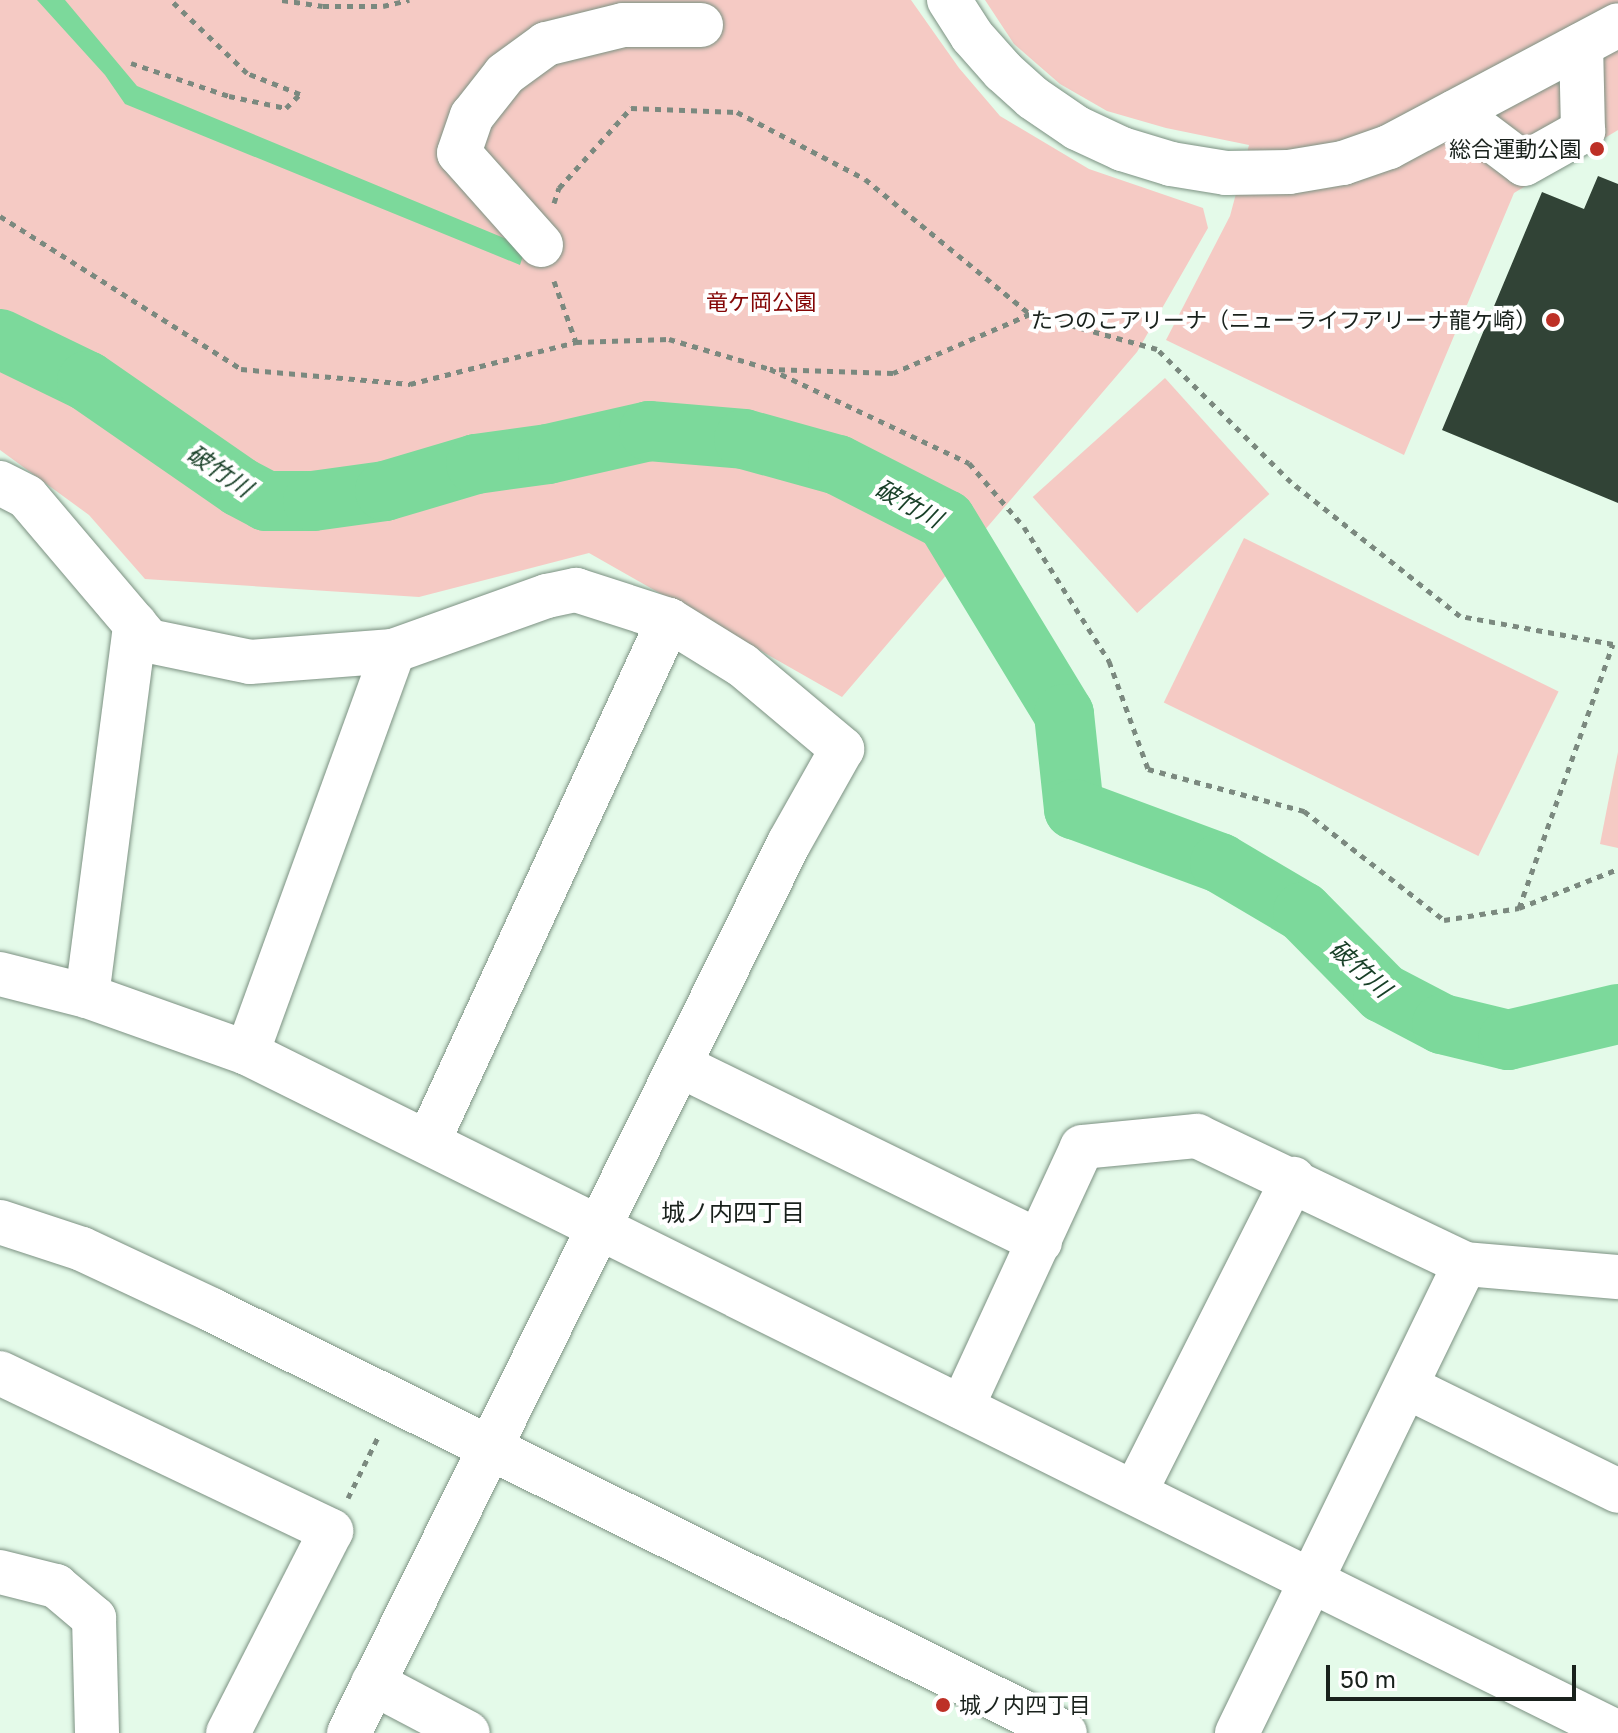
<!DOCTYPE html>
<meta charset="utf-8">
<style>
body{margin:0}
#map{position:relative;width:1618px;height:1733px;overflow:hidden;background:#e4fae9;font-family:"Golos Text","Noto Sans JP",sans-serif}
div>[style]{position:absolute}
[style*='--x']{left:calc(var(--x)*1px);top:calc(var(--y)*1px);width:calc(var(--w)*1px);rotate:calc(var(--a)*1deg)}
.green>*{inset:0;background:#f5cac4;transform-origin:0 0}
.water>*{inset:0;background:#7cd99b}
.river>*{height:60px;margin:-30px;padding:0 30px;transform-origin:30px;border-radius:30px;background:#7cd99b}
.building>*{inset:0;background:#314336}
.path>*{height:5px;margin-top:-2.5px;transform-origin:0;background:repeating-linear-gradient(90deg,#7b897f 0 6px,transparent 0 12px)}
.roads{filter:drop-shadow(0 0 2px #7c9182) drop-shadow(0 0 2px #7c9182)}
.minor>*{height:44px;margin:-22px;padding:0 22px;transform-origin:22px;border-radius:22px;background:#fff}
.dots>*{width:22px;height:22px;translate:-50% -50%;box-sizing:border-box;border:4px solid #fff;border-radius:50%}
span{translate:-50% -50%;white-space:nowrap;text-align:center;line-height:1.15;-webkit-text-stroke:8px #fff;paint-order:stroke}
.poi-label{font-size:22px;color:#19211c}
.right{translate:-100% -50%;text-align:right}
.left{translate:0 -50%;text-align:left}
.park-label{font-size:22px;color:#840606}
.water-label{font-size:24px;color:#194028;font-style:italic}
.neighbourhood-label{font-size:24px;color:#19211c}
.scale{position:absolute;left:1326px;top:1665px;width:250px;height:36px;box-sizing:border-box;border:4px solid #19211c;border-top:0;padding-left:10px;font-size:24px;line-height:28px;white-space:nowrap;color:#19211c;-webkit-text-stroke:6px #fff;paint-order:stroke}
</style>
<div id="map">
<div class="green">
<div style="clip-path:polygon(0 0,911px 0,959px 68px,1000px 116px,1089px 169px,1203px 208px,1208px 228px,1137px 352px,842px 697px,589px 553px,419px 597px,145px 579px,89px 515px,0 450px)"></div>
<div style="clip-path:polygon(985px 0,1618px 0,1618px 130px,1514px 193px,1404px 455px,1166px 340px,1230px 216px,1249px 145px,1166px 128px,1107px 111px,1060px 84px,1014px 44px)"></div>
<div style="left:1165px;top:378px;width:156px;height:178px;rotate:48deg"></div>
<div style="left:1244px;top:538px;width:350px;height:183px;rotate:26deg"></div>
<div style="clip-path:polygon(1618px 752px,1618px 848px,1600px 844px)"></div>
</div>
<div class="water">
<div style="clip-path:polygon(37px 0,65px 0,137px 86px,526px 247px,520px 265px,125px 104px,105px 75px)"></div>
</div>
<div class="river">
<div style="--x:0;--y:339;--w:97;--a:25.8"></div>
<div style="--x:87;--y:381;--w:186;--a:34.7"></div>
<div style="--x:240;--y:487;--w:30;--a:28"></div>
<div style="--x:266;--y:501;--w:47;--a:0"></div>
<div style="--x:313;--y:501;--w:73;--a:-7.9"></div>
<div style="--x:385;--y:491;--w:95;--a:-16.5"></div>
<div style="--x:476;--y:464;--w:73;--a:-7.9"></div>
<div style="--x:548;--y:454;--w:104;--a:-12.8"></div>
<div style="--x:649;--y:431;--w:95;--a:4.8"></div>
<div style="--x:744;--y:439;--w:98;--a:15.5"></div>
<div style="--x:838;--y:465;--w:121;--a:27"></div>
<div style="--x:946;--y:520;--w:227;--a:58.7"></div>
<div style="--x:1064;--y:714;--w:96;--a:84"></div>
<div style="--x:1074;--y:809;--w:156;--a:20.3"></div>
<div style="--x:1220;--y:863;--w:96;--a:30.6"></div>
<div style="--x:1303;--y:912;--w:114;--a:45.4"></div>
<div style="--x:1383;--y:993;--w:67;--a:27.7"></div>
<div style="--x:1442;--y:1024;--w:68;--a:13.6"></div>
<div style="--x:1508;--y:1040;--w:113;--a:-13.3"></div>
</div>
<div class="building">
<div style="clip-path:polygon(1598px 176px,1618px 184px,1618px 503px,1442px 430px,1542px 192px,1584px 209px)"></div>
</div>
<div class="path">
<div style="--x:282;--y:0;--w:41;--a:8.3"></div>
<div style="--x:323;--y:6;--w:60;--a:0"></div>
<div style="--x:383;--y:6;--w:27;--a:-13"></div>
<div style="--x:131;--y:63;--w:103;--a:18.6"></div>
<div style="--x:229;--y:96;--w:58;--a:11.9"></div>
<div style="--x:286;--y:108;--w:20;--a:-45"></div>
<div style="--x:300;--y:94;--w:57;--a:-158.4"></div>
<div style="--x:247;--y:73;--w:105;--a:-136.2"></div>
<div style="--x:554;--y:203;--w:16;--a:-72"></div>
<div style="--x:559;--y:188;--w:108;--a:-48"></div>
<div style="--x:631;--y:108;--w:106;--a:2.2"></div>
<div style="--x:737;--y:112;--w:144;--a:27.6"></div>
<div style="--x:865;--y:179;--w:213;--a:39.3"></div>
<div style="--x:0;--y:216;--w:285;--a:32.4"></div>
<div style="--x:241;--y:369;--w:170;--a:5.1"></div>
<div style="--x:410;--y:384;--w:171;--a:-14.2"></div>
<div style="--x:554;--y:281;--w:65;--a:70.2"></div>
<div style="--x:576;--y:342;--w:93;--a:-1.8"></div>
<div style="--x:669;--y:339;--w:105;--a:16.5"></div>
<div style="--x:1519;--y:908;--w:280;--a:-70.4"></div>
<div style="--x:1613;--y:644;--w:156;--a:-169.6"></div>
<div style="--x:1460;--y:616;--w:216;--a:-141.6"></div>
<div style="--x:1291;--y:482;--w:189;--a:-135.2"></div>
<div style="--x:1157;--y:349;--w:132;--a:-164.6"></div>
<div style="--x:1030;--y:314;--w:149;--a:156.7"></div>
<div style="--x:893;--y:373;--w:123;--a:-178.1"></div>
<div style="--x:770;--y:369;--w:220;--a:25.3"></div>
<div style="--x:969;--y:463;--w:84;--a:49.3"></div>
<div style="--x:1024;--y:527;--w:159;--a:57.6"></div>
<div style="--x:1109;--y:661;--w:115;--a:70.1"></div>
<div style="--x:1148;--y:769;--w:162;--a:15.1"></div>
<div style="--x:1304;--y:811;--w:177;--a:37.9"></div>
<div style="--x:1444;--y:920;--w:76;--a:-9.1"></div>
<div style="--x:1519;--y:908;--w:106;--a:-21.5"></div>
<div style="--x:348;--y:1498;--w:70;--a:-63.8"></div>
</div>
<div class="roads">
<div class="minor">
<div style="--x:949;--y:0;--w:43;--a:57.4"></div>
<div style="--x:972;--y:36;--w:47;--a:48.5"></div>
<div style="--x:1003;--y:71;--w:40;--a:42"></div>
<div style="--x:1033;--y:98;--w:53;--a:34.3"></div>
<div style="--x:1077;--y:128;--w:50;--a:25"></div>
<div style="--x:1122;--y:149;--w:51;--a:17"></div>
<div style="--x:1171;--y:164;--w:56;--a:9.3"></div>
<div style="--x:1226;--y:173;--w:63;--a:-0.9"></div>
<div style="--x:1289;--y:172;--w:55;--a:-9.5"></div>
<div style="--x:1343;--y:163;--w:49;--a:-19.2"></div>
<div style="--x:1389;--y:147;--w:259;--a:-28"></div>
<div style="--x:1455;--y:112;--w:86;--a:37"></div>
<div style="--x:1524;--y:164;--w:68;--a:-29.2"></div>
<div style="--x:1583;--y:131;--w:86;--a:-91.3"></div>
<div style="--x:541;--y:245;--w:123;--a:-131.7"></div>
<div style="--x:459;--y:153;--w:39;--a:-71"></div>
<div style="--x:472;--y:116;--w:53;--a:-51.8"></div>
<div style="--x:505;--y:74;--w:51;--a:-36.2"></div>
<div style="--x:546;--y:44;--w:79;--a:-13.9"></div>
<div style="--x:623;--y:25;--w:78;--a:0"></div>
<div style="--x:0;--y:483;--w:30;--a:27"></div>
<div style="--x:27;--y:497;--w:189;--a:49.7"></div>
<div style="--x:149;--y:641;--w:103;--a:11.7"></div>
<div style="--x:250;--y:662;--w:143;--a:-4.4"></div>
<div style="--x:393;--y:651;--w:164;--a:-19.7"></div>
<div style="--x:547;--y:596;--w:30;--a:-12"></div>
<div style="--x:576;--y:590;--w:98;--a:17.9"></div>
<div style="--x:669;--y:620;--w:86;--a:31.7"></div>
<div style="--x:742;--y:665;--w:131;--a:40"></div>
<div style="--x:842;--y:749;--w:108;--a:119.4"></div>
<div style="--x:789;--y:843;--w:993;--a:116.31"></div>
<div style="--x:0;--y:974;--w:90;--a:14.2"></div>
<div style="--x:87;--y:996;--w:170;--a:19.6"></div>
<div style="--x:247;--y:1053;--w:1530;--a:26.38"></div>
<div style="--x:87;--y:996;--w:375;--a:-82.6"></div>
<div style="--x:247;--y:1053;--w:428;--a:-70"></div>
<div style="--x:679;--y:1065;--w:402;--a:26.1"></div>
<div style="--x:428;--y:1142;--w:575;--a:-65.22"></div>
<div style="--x:0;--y:1222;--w:86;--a:18.2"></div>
<div style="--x:82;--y:1249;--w:144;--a:25.1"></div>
<div style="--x:212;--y:1310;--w:952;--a:26.38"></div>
<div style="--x:0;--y:1373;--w:367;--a:25.5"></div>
<div style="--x:331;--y:1531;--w:227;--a:117"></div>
<div style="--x:1407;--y:1387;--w:235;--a:26.2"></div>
<div style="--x:962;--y:1407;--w:286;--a:-65.2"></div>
<div style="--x:1082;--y:1147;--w:116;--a:-5.5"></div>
<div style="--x:1197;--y:1136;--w:297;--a:25.5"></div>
<div style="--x:1465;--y:1264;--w:154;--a:4.9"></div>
<div style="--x:1135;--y:1492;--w:351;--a:-63.2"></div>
<div style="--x:0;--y:1572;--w:58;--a:14"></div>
<div style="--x:56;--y:1586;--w:50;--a:40.1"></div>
<div style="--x:94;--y:1618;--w:115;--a:88.5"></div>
<div style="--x:373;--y:1683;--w:107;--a:27.8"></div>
<div style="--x:1237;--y:1733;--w:521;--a:-64.07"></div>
</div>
</div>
<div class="dots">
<div style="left:1597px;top:149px;background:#bd3026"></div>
<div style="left:1553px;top:320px;background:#bd3026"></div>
<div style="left:943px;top:1705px;background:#bd3026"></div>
</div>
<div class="poi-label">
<span class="right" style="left:1581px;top:149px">総合運動公園</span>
<span class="right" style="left:1537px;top:320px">たつのこアリーナ（ニューライフアリーナ龍ケ崎）</span>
<span class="left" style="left:959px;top:1705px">城ノ内四丁目</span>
</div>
<div class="park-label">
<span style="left:761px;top:302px">竜ケ岡公園</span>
</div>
<div class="water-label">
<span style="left:220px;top:470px;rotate:34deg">破竹川</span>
<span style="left:909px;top:503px;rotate:29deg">破竹川</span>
<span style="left:1361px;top:968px;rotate:42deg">破竹川</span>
</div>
<div class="neighbourhood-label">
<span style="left:733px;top:1212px">城ノ内四丁目</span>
</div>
<div class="scale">50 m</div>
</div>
